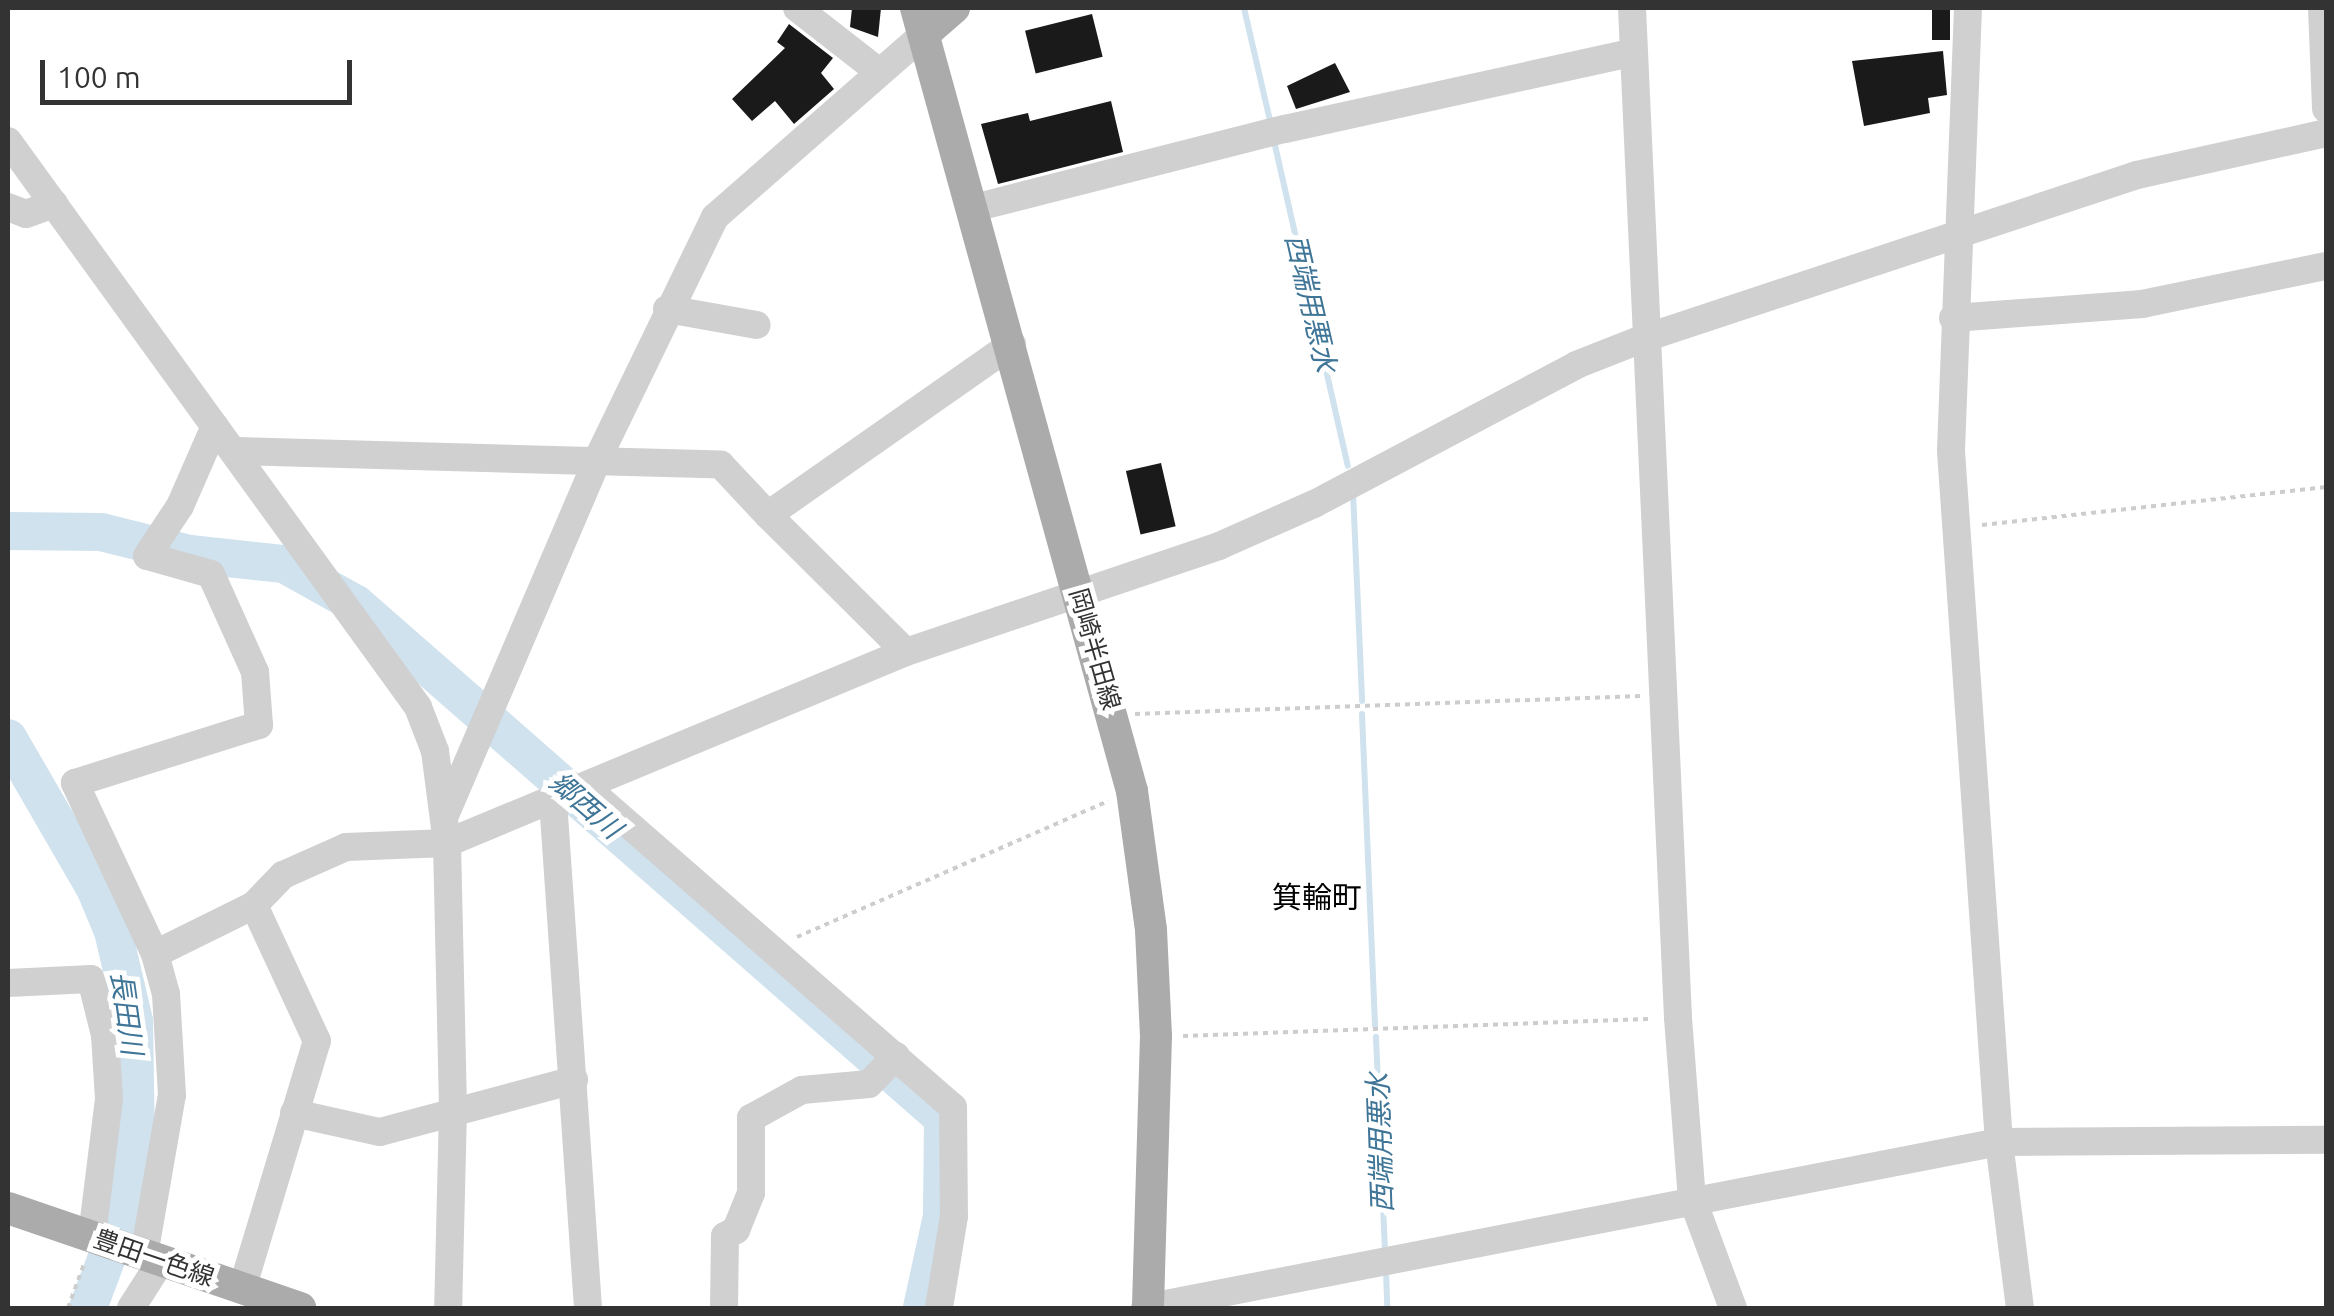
<!DOCTYPE html>
<meta charset="utf-8">
<style>
body{margin:0}
#map{position:relative;width:2334px;height:1316px;overflow:hidden;background:#fff;font-family:Ubuntu,"Noto Sans JP",sans-serif}
div>[style]{position:absolute}
[style*='--x']{left:calc(var(--x)*1px);top:calc(var(--y)*1px);width:calc(var(--w)*1px);rotate:calc(var(--a)*1deg)}
.stream>*{height:6px;margin:-3px;padding:0 3px;transform-origin:3px;border-radius:3px;background:#cfe2ee}
.river>*{height:38px;margin:-19px;padding:0 19px;transform-origin:19px;border-radius:19px;background:#cfe2ee}
.building>*{inset:0;background:#1a1a1a;transform-origin:0 0}
.path>*{height:4px;margin-top:-2px;transform-origin:0;background:repeating-linear-gradient(90deg,#cdcdcd 0 5px,transparent 0 10px)}
.minor>*{height:28px;margin:-14px;padding:0 14px;transform-origin:14px;border-radius:14px;background:#d0d0d0}
.major>*{height:32px;margin:-16px;padding:0 16px;transform-origin:16px;border-radius:16px;background:#ababab}
span{translate:-50% -50%;white-space:nowrap;text-align:center;line-height:1.15;-webkit-text-stroke:10px #fff;paint-order:stroke}
.street-label{font-size:25px;color:#333}
.water-label{font-size:28px;color:#3f7597;font-style:italic}
.quarter-label{font-size:30px;color:#000}
.frame{position:absolute;inset:0;border:10px solid #333;pointer-events:none}
.scale{position:absolute;left:40px;top:60px;width:312px;height:45px;box-sizing:border-box;border:5px solid #333;border-top:0;padding-left:12px;font-size:30px;line-height:35px;white-space:nowrap;color:#333;-webkit-text-stroke:8px #fff;paint-order:stroke}
</style>
<div id="map">
<div class="stream">
<div style="--x:1244;--y:8;--w:120;--a:77"></div>
<div style="--x:1274;--y:141;--w:333;--a:77.2"></div>
<div style="--x:1353;--y:492;--w:209;--a:87.5"></div>
<div style="--x:1362;--y:714;--w:312;--a:87.6"></div>
<div style="--x:1376;--y:1037;--w:212;--a:87.6"></div>
<div style="--x:1386;--y:1270;--w:38;--a:88"></div>
</div>
<div class="river">
<div style="--x:8;--y:531;--w:93;--a:0.6"></div>
<div style="--x:101;--y:532;--w:92;--a:13.9"></div>
<div style="--x:190;--y:554;--w:95;--a:6.1"></div>
<div style="--x:284;--y:564;--w:82;--a:29.1"></div>
<div style="--x:356;--y:604;--w:780;--a:41.21"></div>
<div style="--x:943;--y:1118;--w:98;--a:90.6"></div>
<div style="--x:942;--y:1216;--w:94;--a:102.3"></div>
<div style="--x:8;--y:738;--w:173;--a:59.9"></div>
<div style="--x:95;--y:888;--w:47;--a:67.3"></div>
<div style="--x:113;--y:931;--w:92;--a:76.9"></div>
<div style="--x:134;--y:1021;--w:122;--a:89.1"></div>
<div style="--x:136;--y:1143;--w:75;--a:100.7"></div>
<div style="--x:122;--y:1217;--w:97;--a:110.5"></div>
</div>
<div class="building">
<div style="clip-path:polygon(852px 8px,881px 8px,878px 37px,850px 27px)"></div>
<div style="left:1932px;top:8px;width:18px;height:32px"></div>
<div style="left:1092px;top:14px;width:44px;height:69px;rotate:76deg"></div>
<div style="clip-path:polygon(789px 24px,833px 58px,821px 73px,834px 89px,794px 124px,775px 101px,752px 121px,732px 99px,785px 48px,777px 42px)"></div>
<div style="clip-path:polygon(1943px 51px,1947px 95px,1928px 98px,1930px 113px,1864px 126px,1852px 61px)"></div>
<div style="clip-path:polygon(1335px 63px,1350px 92px,1296px 109px,1287px 86px)"></div>
<div style="clip-path:polygon(1111px 101px,1123px 152px,998px 184px,981px 124px,1028px 113px,1030px 121px)"></div>
<div style="left:1161px;top:463px;width:65px;height:36px;rotate:77deg"></div>
</div>
<div class="path">
<div style="--x:1982;--y:525;--w:346;--a:-6.3"></div>
<div style="--x:1135;--y:714;--w:506;--a:-2.04"></div>
<div style="--x:797;--y:937;--w:340;--a:-23.6"></div>
<div style="--x:1183;--y:1036;--w:470;--a:-2.1"></div>
<div style="--x:68;--y:1308;--w:50;--a:-70.1"></div>
</div>
<div class="minor">
<div style="--x:797;--y:8;--w:103;--a:37.9"></div>
<div style="--x:1632;--y:8;--w:1011;--a:87.39"></div>
<div style="--x:1678;--y:1018;--w:181;--a:85.6"></div>
<div style="--x:1692;--y:1198;--w:117;--a:69.6"></div>
<div style="--x:1968;--y:8;--w:443;--a:92.2"></div>
<div style="--x:1951;--y:451;--w:693;--a:86.03"></div>
<div style="--x:1999;--y:1142;--w:167;--a:82.8"></div>
<div style="--x:2322;--y:8;--w:101;--a:87.7"></div>
<div style="--x:8;--y:141;--w:699;--a:54.08"></div>
<div style="--x:418;--y:707;--w:47;--a:68.9"></div>
<div style="--x:435;--y:751;--w:93;--a:82.6"></div>
<div style="--x:447;--y:843;--w:267;--a:88.7"></div>
<div style="--x:453;--y:1110;--w:198;--a:91.4"></div>
<div style="--x:8;--y:207;--w:19;--a:21"></div>
<div style="--x:26;--y:214;--w:30;--a:-20"></div>
<div style="--x:974;--y:208;--w:321;--a:-14.3"></div>
<div style="--x:1285;--y:129;--w:355;--a:-12.4"></div>
<div style="--x:667;--y:309;--w:91;--a:10.1"></div>
<div style="--x:1953;--y:318;--w:190;--a:-4.2"></div>
<div style="--x:2142;--y:304;--w:188;--a:-11.7"></div>
<div style="--x:234;--y:451;--w:487;--a:1.6"></div>
<div style="--x:721;--y:465;--w:69;--a:46.8"></div>
<div style="--x:768;--y:515;--w:298;--a:-35"></div>
<div style="--x:768;--y:515;--w:194;--a:44.8"></div>
<div style="--x:588;--y:789;--w:484;--a:41.1"></div>
<div style="--x:953;--y:1107;--w:109;--a:89.5"></div>
<div style="--x:954;--y:1216;--w:93;--a:99.3"></div>
<div style="--x:553;--y:801;--w:508;--a:86.05"></div>
<div style="--x:446;--y:813;--w:386;--a:-66.8"></div>
<div style="--x:598;--y:458;--w:268;--a:-64.1"></div>
<div style="--x:715;--y:217;--w:278;--a:-41.2"></div>
<div style="--x:155;--y:954;--w:110;--a:-26.3"></div>
<div style="--x:254;--y:905;--w:42;--a:-46"></div>
<div style="--x:283;--y:875;--w:69;--a:-24"></div>
<div style="--x:346;--y:847;--w:101;--a:-2.3"></div>
<div style="--x:447;--y:843;--w:497;--a:-22.6"></div>
<div style="--x:906;--y:652;--w:330;--a:-18.7"></div>
<div style="--x:1219;--y:546;--w:104;--a:-23.9"></div>
<div style="--x:1314;--y:504;--w:297;--a:-27.9"></div>
<div style="--x:1576;--y:365;--w:71;--a:-21.5"></div>
<div style="--x:1642;--y:339;--w:521;--a:-18.33"></div>
<div style="--x:2137;--y:175;--w:194;--a:-12.5"></div>
<div style="--x:8;--y:983;--w:83;--a:-2.8"></div>
<div style="--x:91;--y:979;--w:58;--a:76"></div>
<div style="--x:105;--y:1035;--w:64;--a:86.4"></div>
<div style="--x:109;--y:1099;--w:138;--a:97.1"></div>
<div style="--x:294;--y:1113;--w:88;--a:12.5"></div>
<div style="--x:380;--y:1132;--w:201;--a:-15"></div>
<div style="--x:144;--y:1255;--w:162;--a:-80.1"></div>
<div style="--x:172;--y:1095;--w:101;--a:-93.4"></div>
<div style="--x:166;--y:994;--w:41;--a:-105.4"></div>
<div style="--x:155;--y:954;--w:189;--a:-115.1"></div>
<div style="--x:75;--y:783;--w:193;--a:-17.5"></div>
<div style="--x:259;--y:725;--w:53;--a:-94.3"></div>
<div style="--x:255;--y:672;--w:107;--a:-114.2"></div>
<div style="--x:211;--y:574;--w:66;--a:-164.3"></div>
<div style="--x:147;--y:556;--w:60;--a:-56.6"></div>
<div style="--x:180;--y:506;--w:87;--a:-66.4"></div>
<div style="--x:242;--y:1289;--w:259;--a:-73.2"></div>
<div style="--x:317;--y:1041;--w:150;--a:-114.9"></div>
<div style="--x:131;--y:1308;--w:56;--a:-57.4"></div>
<div style="--x:724;--y:1308;--w:72;--a:-89.2"></div>
<div style="--x:725;--y:1236;--w:13;--a:-29"></div>
<div style="--x:736;--y:1230;--w:40;--a:-68"></div>
<div style="--x:751;--y:1193;--w:75;--a:-90"></div>
<div style="--x:751;--y:1118;--w:58;--a:-28.8"></div>
<div style="--x:802;--y:1090;--w:67;--a:-5.1"></div>
<div style="--x:869;--y:1084;--w:39;--a:-46"></div>
<div style="--x:1145;--y:1308;--w:870;--a:-11"></div>
<div style="--x:1999;--y:1142;--w:327;--a:-0.4"></div>
</div>
<div class="major">
<div style="--x:916;--y:8;--w:812;--a:74.58"></div>
<div style="--x:1132;--y:791;--w:140;--a:82.2"></div>
<div style="--x:1151;--y:930;--w:106;--a:87.3"></div>
<div style="--x:1156;--y:1036;--w:272;--a:91.7"></div>
<div style="--x:924;--y:34;--w:40;--a:-41"></div>
<div style="--x:8;--y:1208;--w:309;--a:18.9"></div>
</div>
<div class="street-label">
<span style="left:1095px;top:649px;rotate:74deg">岡崎半田線</span>
<span style="left:154px;top:1258px;rotate:19deg">豊田一色線</span>
</div>
<div class="water-label">
<span style="left:1311px;top:303px;rotate:77deg">西端用悪水</span>
<span style="left:586px;top:805px;rotate:41deg">郷西川</span>
<span style="left:127px;top:1013px;rotate:82deg">長田川</span>
<span style="left:1380px;top:1143px;rotate:-92deg">西端用悪水</span>
</div>
<div class="quarter-label">
<span style="left:1317px;top:897px">箕輪町</span>
</div>
<div class="frame"></div>
<div class="scale">100 m</div>
</div>
